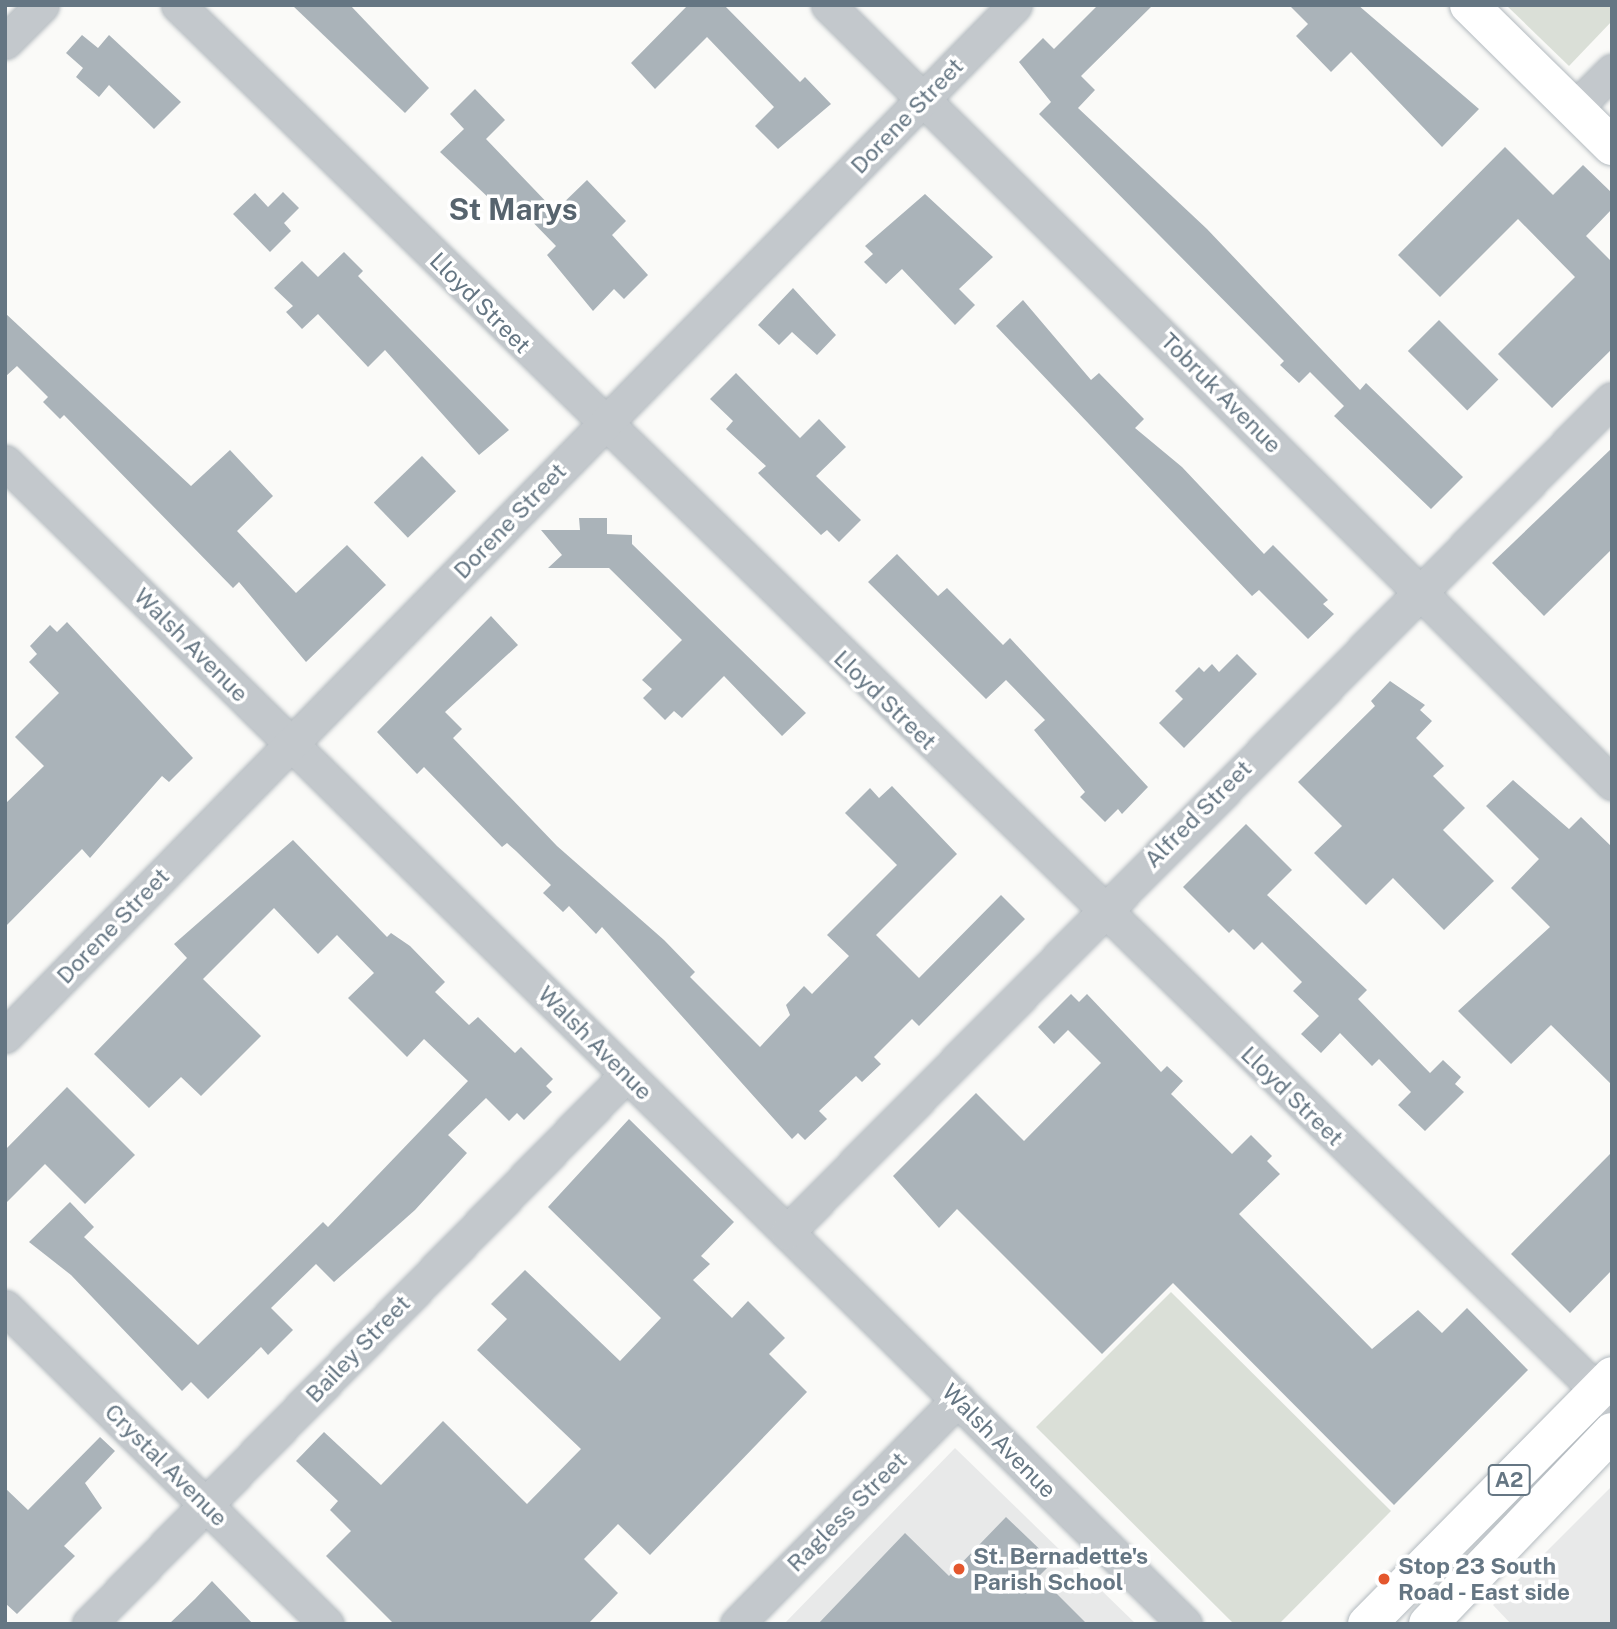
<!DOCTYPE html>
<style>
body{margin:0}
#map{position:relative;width:1617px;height:1629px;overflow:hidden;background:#fafaf8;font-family:"Public Sans",sans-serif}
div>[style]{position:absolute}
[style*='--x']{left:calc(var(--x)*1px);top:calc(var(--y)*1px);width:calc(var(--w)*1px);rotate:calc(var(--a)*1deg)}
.built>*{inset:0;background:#e8e9e9}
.green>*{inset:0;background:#dadfd7}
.building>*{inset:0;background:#aab3b9;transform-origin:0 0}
.roads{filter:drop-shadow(0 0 2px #b3babf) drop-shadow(0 0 2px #b3babf)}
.street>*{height:33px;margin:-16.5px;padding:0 16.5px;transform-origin:16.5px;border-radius:16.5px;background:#c3c8cc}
.secondary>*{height:38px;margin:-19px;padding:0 19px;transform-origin:19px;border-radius:19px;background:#fff}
.highway>*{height:38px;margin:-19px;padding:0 19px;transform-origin:19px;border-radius:19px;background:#fff}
.dots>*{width:19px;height:19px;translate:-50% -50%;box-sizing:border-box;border:4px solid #fff;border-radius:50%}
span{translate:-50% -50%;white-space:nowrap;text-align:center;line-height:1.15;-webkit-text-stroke:7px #fff;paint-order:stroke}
.shield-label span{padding:2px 5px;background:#fff;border:2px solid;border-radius:5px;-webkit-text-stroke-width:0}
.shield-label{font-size:21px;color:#657683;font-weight:700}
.street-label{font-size:23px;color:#657683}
.poi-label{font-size:23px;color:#657683;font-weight:700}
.left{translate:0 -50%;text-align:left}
.district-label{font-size:30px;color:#57646e;font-weight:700}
.frame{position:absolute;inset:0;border:7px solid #657683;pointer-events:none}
</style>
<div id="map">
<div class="built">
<div style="clip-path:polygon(955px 1448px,1136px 1624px,784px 1624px)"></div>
<div style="clip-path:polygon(1612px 1486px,1612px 1624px,1511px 1624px,1493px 1605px)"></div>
</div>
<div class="green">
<div style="clip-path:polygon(1506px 5px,1612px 5px,1612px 21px,1569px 66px)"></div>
<div style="clip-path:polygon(1171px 1292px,1391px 1511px,1279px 1624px,1234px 1624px,1036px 1427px)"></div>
</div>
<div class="building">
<div style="clip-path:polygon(292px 5px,350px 5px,429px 88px,405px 113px)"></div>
<div style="clip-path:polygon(688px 5px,724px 5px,800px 82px,805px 77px,831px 104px,778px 149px,755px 126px,774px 107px,707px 37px,655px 89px,631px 63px)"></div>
<div style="clip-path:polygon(1098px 5px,1153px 5px,1081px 76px,1095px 90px,1078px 108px,1207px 229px,1360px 390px,1366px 383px,1463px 477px,1431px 509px,1334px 416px,1344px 406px,1310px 372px,1299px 383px,1280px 365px,1284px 361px,1039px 114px,1051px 102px,1019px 62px,1043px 38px,1054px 49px)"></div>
<div style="clip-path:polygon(1289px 5px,1358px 5px,1479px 109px,1442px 147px,1351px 52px,1331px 72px,1296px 36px,1308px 24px)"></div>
<div style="clip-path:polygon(82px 35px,98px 48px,109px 35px,181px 102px,154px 129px,109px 85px,99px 97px,76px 77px,83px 68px,66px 53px)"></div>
<div style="clip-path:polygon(475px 89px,505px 120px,486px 139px,555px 211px,587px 180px,626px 221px,612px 235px,648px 275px,624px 299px,614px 289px,593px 311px,547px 255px,556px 246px,518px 207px,512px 212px,496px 195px,491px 200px,440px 152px,464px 129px,450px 114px)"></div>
<div style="clip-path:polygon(1505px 147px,1553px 195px,1583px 165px,1612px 193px,1612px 209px,1586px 236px,1612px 262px,1612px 349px,1552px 408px,1498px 354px,1575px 277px,1518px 219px,1440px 297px,1398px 255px)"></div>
<div style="clip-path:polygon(283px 192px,299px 208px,284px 223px,291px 231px,270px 252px,233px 214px,255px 193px,268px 207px)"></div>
<div style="clip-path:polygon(925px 194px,993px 257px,959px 289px,975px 305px,955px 325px,902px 269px,886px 284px,864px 262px,873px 254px,865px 246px)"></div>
<div style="clip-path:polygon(344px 252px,363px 271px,358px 276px,509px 430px,479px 455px,385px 350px,368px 367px,318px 314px,302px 329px,286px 312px,293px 306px,274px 288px,302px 261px,318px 277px)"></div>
<div style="clip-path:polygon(793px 288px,836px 335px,817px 355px,792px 332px,779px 345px,758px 325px)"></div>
<div style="clip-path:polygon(1023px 300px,1091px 380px,1099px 373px,1144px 419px,1135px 428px,1182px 467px,1264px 554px,1273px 545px,1328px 600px,1323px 604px,1334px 614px,1308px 639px,1259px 590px,1252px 596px,996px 326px)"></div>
<div style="clip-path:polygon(5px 313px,191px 486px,230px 450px,273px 496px,237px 531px,296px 593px,347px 545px,386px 585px,306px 662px,239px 582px,233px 588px,64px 415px,60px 419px,43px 402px,48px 397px,17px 366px,5px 377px)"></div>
<div style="left:1439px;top:320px;width:84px;height:44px;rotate:45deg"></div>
<div style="clip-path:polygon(736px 373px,800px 438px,819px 419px,846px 447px,816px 476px,861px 520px,839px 542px,827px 530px,821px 535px,758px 473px,766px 466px,726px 429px,733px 421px,710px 399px)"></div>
<div style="clip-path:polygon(1612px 448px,1612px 549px,1544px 616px,1492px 563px)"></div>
<div style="left:422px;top:456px;width:49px;height:67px;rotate:46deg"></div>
<div style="clip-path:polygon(579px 518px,607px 518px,607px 534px,632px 535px,632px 544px,806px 713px,782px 736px,724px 676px,682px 718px,674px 711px,665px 720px,643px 698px,652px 689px,642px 680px,682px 640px,609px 568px,548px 568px,562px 555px,541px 530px,580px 530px)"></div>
<div style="clip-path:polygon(897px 554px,938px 596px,947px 588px,1003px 645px,1010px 638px,1148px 787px,1122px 814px,1118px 809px,1105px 822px,1080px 797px,1085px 792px,1034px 730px,1045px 720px,1006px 680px,986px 699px,868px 582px)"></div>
<div style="clip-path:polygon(491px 616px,518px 645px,445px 712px,462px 729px,453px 738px,557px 846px,664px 940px,695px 972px,690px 977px,760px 1047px,790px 1015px,786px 1005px,804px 986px,812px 994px,849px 956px,827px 935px,897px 865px,845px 813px,870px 788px,879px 798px,892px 786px,957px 854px,876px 935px,919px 978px,1001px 895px,1025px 919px,919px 1026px,912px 1019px,874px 1057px,881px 1064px,862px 1082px,856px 1076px,819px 1111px,827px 1119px,805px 1140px,798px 1133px,792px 1139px,602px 927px,596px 934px,569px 906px,563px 912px,543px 893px,551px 885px,516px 851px,507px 843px,502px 847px,424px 767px,417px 774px,377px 732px)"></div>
<div style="clip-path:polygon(67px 622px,193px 758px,169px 782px,162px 776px,90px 858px,82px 849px,5px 927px,5px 804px,44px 766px,15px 737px,59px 693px,29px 662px,37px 654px,30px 646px,50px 625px,57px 632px)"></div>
<div style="clip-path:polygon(1237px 654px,1257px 674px,1184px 748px,1159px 723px,1183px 699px,1175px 691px,1199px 667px,1204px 672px,1212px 664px,1219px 672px)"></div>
<div style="clip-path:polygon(1390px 681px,1425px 705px,1420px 710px,1432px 721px,1416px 738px,1444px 766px,1433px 776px,1465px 808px,1443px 830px,1494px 881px,1444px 930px,1393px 878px,1366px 905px,1314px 853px,1342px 826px,1298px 782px,1375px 706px,1371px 701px)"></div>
<div style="clip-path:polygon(1513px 780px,1569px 829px,1581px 817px,1612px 847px,1612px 1085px,1551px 1025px,1511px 1064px,1458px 1011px,1550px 927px,1511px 888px,1539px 859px,1486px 806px)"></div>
<div style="clip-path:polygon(1246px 824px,1292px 870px,1267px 895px,1367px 990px,1358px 999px,1430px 1073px,1443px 1060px,1461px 1077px,1455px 1084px,1464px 1092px,1425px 1131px,1398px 1105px,1411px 1092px,1379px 1059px,1372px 1066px,1340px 1033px,1321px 1053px,1301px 1034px,1319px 1016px,1293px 991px,1302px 982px,1262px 942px,1254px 950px,1233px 929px,1229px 933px,1183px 887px)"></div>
<div style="clip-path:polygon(293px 840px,387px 937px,391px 933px,410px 946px,445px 982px,435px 992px,469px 1025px,478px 1017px,515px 1053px,521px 1047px,553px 1079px,546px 1086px,552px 1092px,524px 1120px,517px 1113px,509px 1121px,486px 1098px,448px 1135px,467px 1153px,415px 1210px,334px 1282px,316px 1264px,271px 1308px,293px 1330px,268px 1355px,261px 1347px,208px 1399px,191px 1382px,182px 1391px,71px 1275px,29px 1242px,70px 1202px,94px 1227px,84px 1237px,198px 1345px,323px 1222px,328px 1227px,468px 1081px,424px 1039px,407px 1057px,348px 998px,374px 973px,337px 935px,318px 954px,274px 908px,203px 979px,261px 1036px,201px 1096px,181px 1077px,149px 1108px,94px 1054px,187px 958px,174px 944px)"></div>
<div style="clip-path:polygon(1071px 994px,1079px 1002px,1087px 994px,1161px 1072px,1167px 1066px,1183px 1081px,1171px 1094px,1232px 1154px,1251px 1135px,1272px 1156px,1267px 1161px,1280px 1174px,1239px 1214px,1372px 1349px,1418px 1310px,1442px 1333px,1467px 1308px,1528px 1370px,1394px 1505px,1173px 1283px,1102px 1354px,957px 1209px,939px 1228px,893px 1176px,976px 1093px,1024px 1141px,1101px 1063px,1068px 1030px,1054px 1044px,1038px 1027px)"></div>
<div style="clip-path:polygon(67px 1087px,135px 1155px,85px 1204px,45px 1164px,5px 1204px,5px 1150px)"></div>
<div style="clip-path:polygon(629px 1119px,734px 1222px,701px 1256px,710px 1264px,693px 1280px,732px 1318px,748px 1301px,785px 1338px,769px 1354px,807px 1392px,650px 1555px,618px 1524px,584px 1559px,618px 1593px,588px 1624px,394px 1624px,326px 1556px,351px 1531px,330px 1510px,338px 1501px,296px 1461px,324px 1432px,381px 1485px,443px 1421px,527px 1504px,581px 1449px,477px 1350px,507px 1319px,491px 1304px,525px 1270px,620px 1361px,661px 1318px,548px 1207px)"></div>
<div style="clip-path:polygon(1612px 1152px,1612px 1270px,1570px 1313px,1511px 1254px)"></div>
<div style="clip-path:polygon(100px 1437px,115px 1451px,85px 1483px,102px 1508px,64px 1546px,75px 1556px,17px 1614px,5px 1603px,5px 1488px,28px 1510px)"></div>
<div style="clip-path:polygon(1006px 1517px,1053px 1562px,1039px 1576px,1087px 1624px,818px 1624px,905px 1533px,949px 1576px)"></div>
<div style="clip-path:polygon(212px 1581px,253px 1624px,169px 1624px,195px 1599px)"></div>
</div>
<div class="roads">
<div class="street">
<div style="--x:178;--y:5;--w:2004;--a:44.31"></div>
<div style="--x:828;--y:5;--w:1105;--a:44.78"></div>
<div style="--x:5;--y:42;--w:52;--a:-45"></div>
<div style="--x:1574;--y:109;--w:54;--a:-45"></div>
<div style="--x:5;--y:462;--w:1656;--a:44.56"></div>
<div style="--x:5;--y:1036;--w:1443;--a:-45.59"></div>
<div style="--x:787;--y:1232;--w:1172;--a:-45.28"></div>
<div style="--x:5;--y:1307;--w:452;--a:44.6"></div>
<div style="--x:89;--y:1624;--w:769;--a:-45.63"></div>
<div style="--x:737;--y:1624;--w:315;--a:-45.5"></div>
</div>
<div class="secondary">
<div style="--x:1469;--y:5;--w:201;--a:44.6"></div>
</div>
<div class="highway">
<div style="--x:1367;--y:1624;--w:349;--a:-45.3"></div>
<div style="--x:1428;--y:1624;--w:266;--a:-46.2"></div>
</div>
</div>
<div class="dots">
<div style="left:959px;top:1569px;background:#e4572e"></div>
<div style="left:1384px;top:1579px;background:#e4572e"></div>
</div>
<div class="shield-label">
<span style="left:1509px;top:1480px">A2</span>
</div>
<div class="street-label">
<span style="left:907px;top:116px;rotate:-46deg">Dorene Street</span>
<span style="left:480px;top:303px;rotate:45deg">Lloyd Street</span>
<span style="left:1221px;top:393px;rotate:45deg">Tobruk Avenue</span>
<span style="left:510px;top:521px;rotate:-46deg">Dorene Street</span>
<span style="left:191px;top:645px;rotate:45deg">Walsh Avenue</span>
<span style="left:885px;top:700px;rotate:44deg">Lloyd Street</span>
<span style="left:1198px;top:814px;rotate:-45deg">Alfred Street</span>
<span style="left:113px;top:926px;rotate:-46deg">Dorene Street</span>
<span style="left:595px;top:1043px;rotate:45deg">Walsh Avenue</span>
<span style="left:1292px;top:1096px;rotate:44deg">Lloyd Street</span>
<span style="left:358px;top:1349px;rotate:-46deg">Bailey Street</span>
<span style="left:999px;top:1441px;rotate:45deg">Walsh Avenue</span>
<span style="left:166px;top:1465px;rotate:45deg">Crystal Avenue</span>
<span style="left:847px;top:1512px;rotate:-45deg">Ragless Street</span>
</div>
<div class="poi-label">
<span class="left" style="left:973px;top:1569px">St. Bernadette's<br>Parish School</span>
<span class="left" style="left:1398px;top:1579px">Stop 23 South<br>Road - East side</span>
</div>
<div class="district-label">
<span style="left:513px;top:209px">St Marys</span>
</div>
<div class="frame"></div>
</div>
